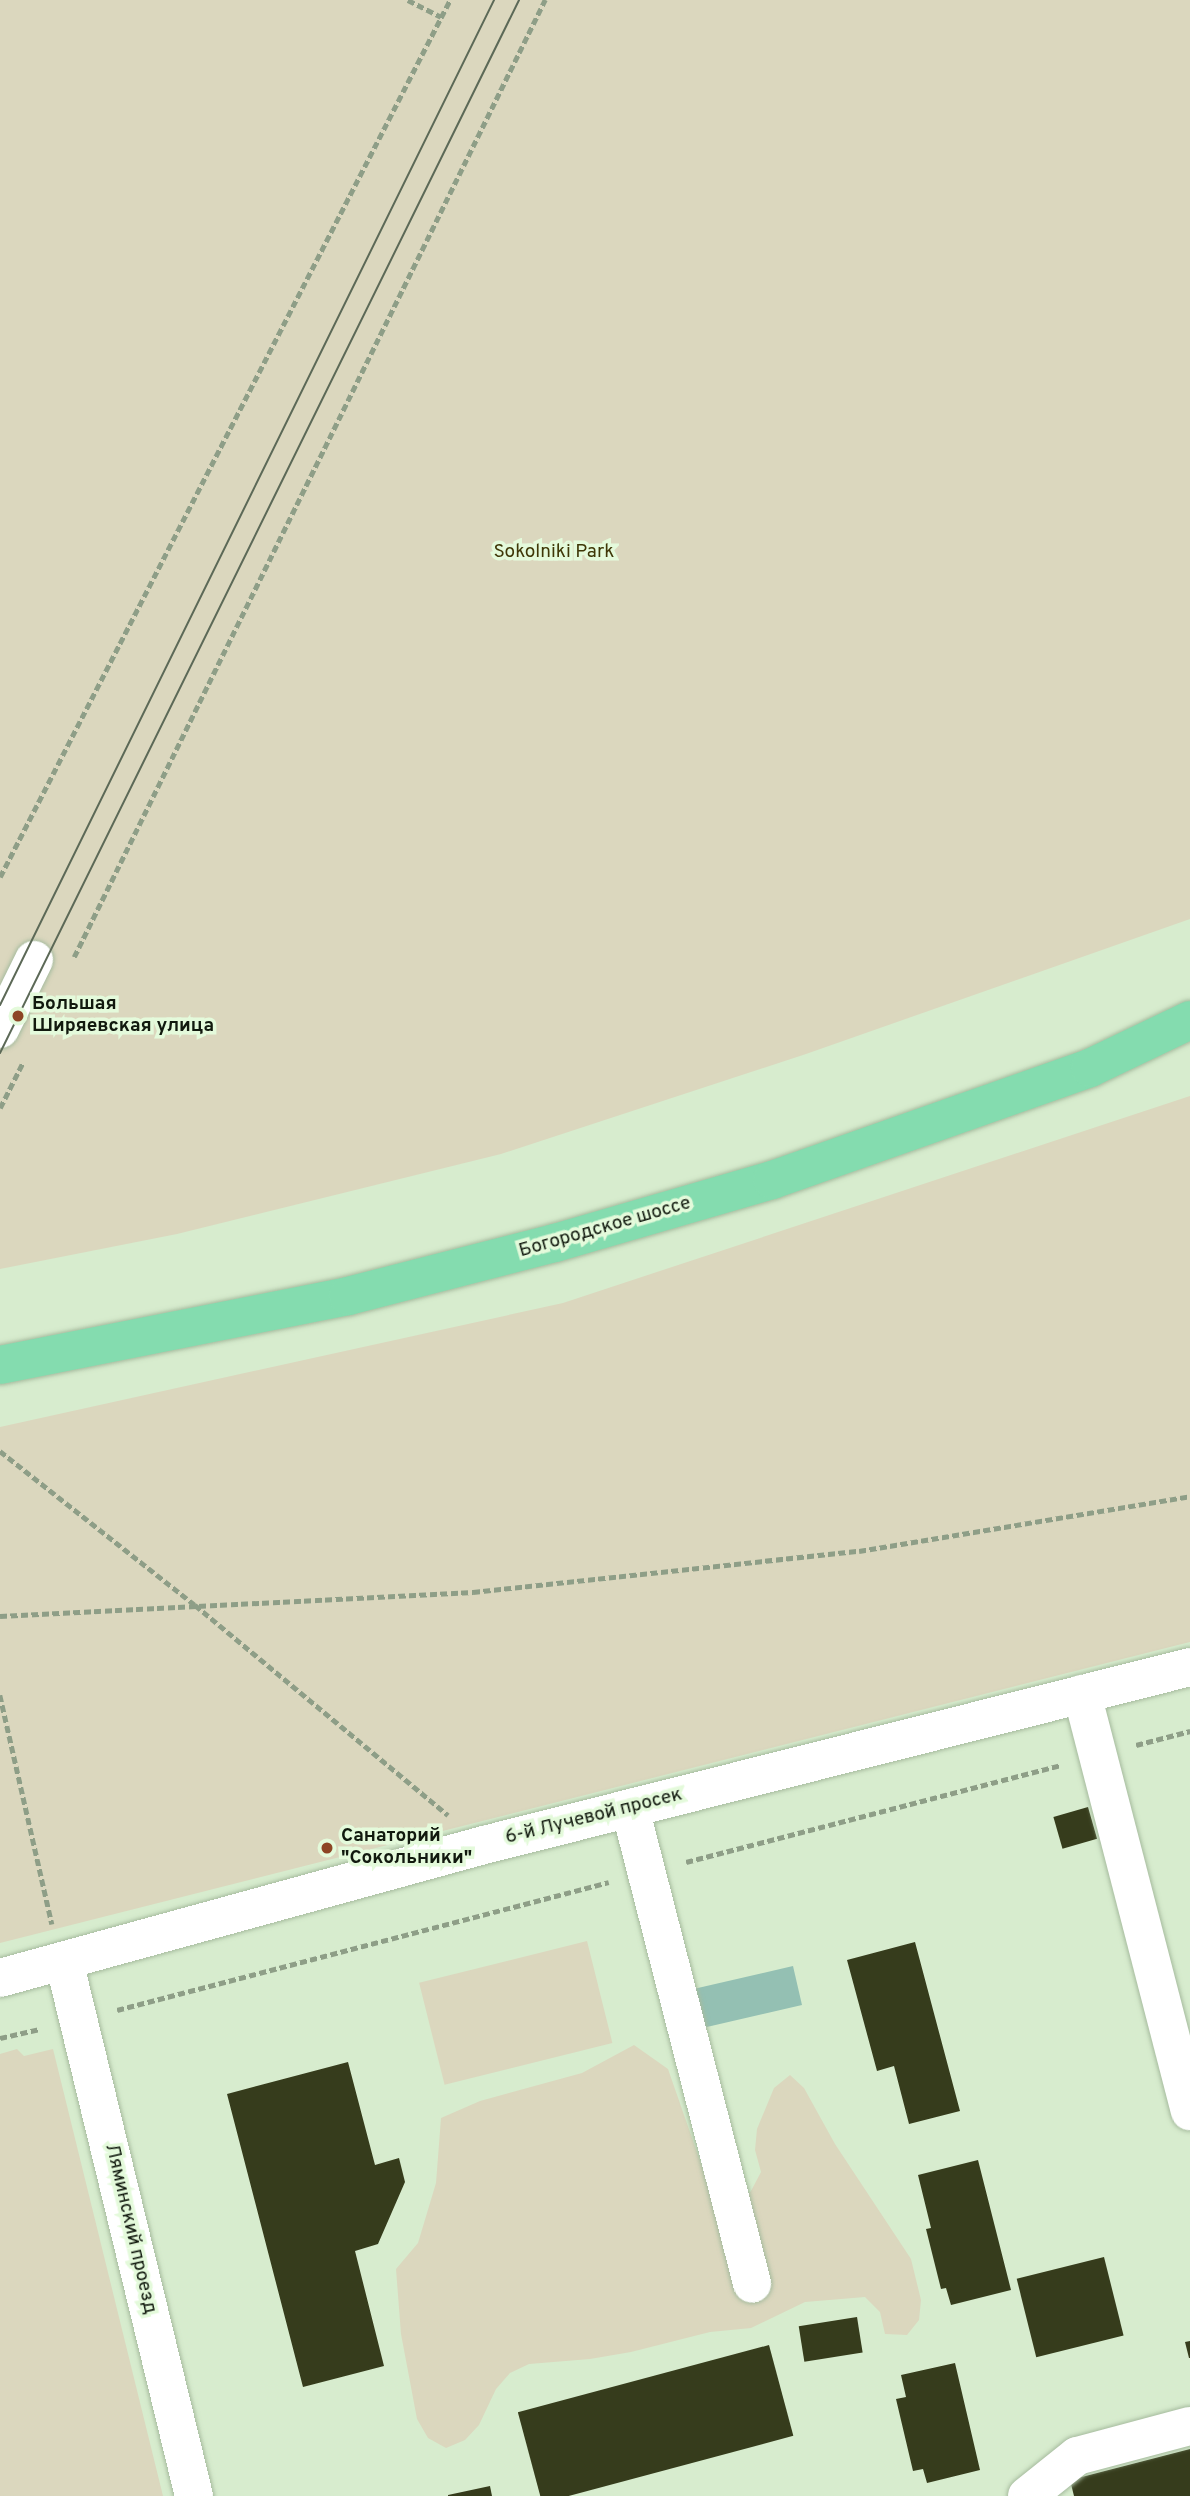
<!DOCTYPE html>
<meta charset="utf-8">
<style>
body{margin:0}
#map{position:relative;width:1190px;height:2496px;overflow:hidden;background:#d7ecce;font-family:Overpass,sans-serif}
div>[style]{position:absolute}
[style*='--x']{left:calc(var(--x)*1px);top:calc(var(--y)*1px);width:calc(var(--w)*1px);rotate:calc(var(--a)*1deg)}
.green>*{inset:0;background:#dbd7be;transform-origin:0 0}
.water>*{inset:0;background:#94c0b3;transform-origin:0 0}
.building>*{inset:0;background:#363c1c;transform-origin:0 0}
.path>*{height:4.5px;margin-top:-2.25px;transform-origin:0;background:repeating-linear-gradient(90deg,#8e9e87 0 7px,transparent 0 10.5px)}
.roads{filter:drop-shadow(0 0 2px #a6bb9e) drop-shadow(0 0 2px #a6bb9e)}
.minor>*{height:38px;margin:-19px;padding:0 19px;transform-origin:19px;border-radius:19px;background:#fff}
.major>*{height:38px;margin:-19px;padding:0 19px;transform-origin:19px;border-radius:19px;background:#84dcaf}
.tram>*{height:2px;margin:-1px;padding:0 1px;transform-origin:1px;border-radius:1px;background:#5c6957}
.dots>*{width:19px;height:19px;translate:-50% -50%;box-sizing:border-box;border:4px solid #e4fadb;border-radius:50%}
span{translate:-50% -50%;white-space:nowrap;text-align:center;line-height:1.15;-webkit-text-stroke:7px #e4fadb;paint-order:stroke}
.park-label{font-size:19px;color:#3f3707}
.poi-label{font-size:19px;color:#11190e;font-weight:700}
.left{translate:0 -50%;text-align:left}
.street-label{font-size:19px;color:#11190e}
</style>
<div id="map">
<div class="green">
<div style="clip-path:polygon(0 0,1190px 0,1190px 919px,806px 1054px,501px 1154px,177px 1234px,0 1269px)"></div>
<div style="clip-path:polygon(1190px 1096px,1190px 1642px,0 1943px,0 1427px,563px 1303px)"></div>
<div style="left:587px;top:1941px;width:105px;height:173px;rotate:76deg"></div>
<div style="clip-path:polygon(634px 2045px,668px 2069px,715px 2204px,736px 2207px,751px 2191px,761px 2172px,755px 2150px,757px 2129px,774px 2088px,790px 2075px,804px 2088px,835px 2144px,911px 2259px,921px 2300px,919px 2320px,907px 2335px,885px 2334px,880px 2312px,865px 2297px,805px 2302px,751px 2328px,710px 2332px,631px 2352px,590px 2359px,529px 2364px,510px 2373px,496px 2389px,479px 2425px,465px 2440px,446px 2448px,428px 2438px,417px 2419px,401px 2334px,396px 2269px,418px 2243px,436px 2183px,441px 2118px,480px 2101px,582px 2073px)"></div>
<div style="clip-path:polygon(17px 2049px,24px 2056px,53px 2049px,163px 2496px,0 2496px,0 2054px)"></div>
</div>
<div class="water">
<div style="left:793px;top:1966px;width:40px;height:101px;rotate:77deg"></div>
</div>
<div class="building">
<div style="left:1088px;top:1807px;width:33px;height:36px;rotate:74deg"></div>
<div style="clip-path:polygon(915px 1942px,960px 2111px,909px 2124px,894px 2066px,877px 2071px,847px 1960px)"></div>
<div style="clip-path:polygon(348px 2062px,375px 2165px,399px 2158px,405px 2182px,378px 2244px,355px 2251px,384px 2366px,303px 2387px,227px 2094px)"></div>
<div style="clip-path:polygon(978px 2160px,1011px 2290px,951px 2305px,946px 2288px,941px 2289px,926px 2229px,931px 2228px,918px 2175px)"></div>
<div style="left:1104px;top:2257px;width:81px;height:90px;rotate:76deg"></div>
<div style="left:857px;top:2317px;width:36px;height:59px;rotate:81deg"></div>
<div style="clip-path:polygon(1190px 2341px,1190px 2358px,1189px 2358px,1185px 2342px)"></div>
<div style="left:769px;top:2345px;width:94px;height:260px;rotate:75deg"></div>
<div style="clip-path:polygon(955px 2363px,980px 2470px,927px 2483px,923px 2469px,913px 2471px,896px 2399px,906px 2397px,901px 2375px)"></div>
<div style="clip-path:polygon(1190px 2449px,1190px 2496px,1074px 2496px,1070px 2480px)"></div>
<div style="clip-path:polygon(490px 2486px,492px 2496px,448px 2496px,448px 2495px)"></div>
</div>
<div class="path">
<div style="--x:408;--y:0;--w:37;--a:27"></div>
<div style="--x:0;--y:877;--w:986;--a:-62.84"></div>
<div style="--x:74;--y:957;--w:1067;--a:-63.8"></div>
<div style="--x:0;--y:1108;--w:51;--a:-63.4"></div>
<div style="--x:0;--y:1451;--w:248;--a:38.3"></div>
<div style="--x:195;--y:1605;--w:329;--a:39.7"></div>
<div style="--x:0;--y:1616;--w:474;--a:-2.9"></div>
<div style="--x:473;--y:1592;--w:388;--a:-6.1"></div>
<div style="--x:859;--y:1551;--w:336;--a:-9.4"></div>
<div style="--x:0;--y:1695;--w:235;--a:77.2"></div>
<div style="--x:1136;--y:1745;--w:56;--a:-14.5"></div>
<div style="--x:686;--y:1862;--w:386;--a:-14.5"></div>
<div style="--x:117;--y:2010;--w:508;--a:-14.58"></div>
<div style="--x:0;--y:2038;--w:41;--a:-12.7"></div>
</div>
<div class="roads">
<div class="minor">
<div style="--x:0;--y:1029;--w:77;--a:-63.8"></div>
<div style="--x:1082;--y:1694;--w:431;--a:75.5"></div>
<div style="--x:630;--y:1808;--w:491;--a:75.6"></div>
<div style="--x:64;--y:1961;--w:551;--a:76.34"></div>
<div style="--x:0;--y:1978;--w:502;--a:-15.37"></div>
<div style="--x:484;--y:1845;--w:728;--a:-14.15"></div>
<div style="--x:1027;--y:2496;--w:64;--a:-38.7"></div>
<div style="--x:1077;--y:2456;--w:117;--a:-14.9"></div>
</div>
<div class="major">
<div style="--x:0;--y:1365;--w:355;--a:-11.2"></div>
<div style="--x:348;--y:1296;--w:214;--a:-14.4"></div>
<div style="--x:555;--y:1243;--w:226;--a:-16.2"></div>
<div style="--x:772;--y:1180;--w:337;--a:-19.4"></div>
<div style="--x:1090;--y:1068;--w:111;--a:-25.6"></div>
</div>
</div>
<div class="tram">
<div style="--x:0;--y:1005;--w:1120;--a:-63.82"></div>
<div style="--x:0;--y:1053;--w:1174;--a:-63.76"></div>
</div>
<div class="dots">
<div style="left:18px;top:1016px;background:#8d4525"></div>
<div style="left:327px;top:1848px;background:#8d4525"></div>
</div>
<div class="park-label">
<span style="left:554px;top:553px">Sokolniki Park</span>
</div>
<div class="poi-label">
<span class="left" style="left:32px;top:1016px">Большая<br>Ширяевская улица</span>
<span class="left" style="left:341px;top:1848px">Санаторий<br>"Сокольники"</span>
</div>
<div class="street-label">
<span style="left:605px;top:1228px;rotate:-16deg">Богородское шоссе</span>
<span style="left:594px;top:1817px;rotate:-14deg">6-й Лучевой просек</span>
<span style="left:130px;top:2229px;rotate:77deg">Ляминский проезд</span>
</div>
</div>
